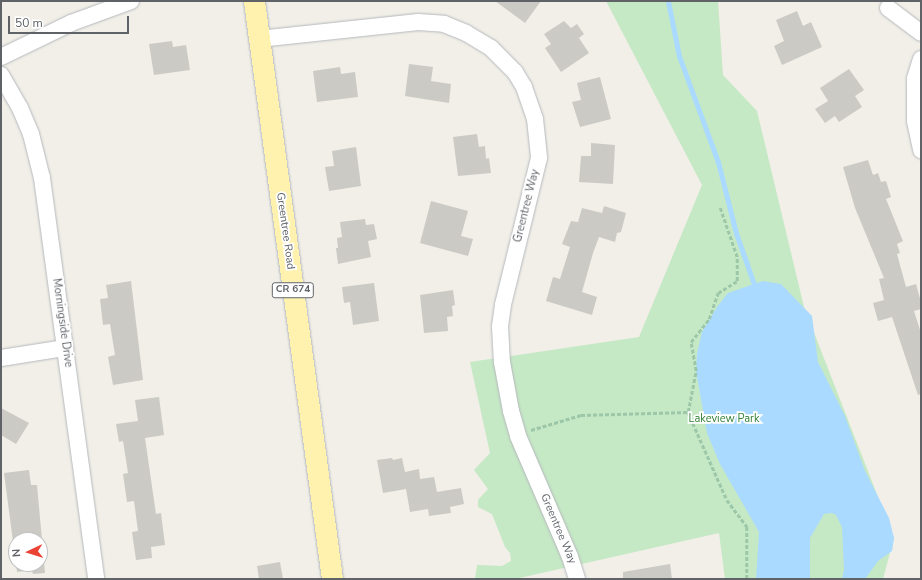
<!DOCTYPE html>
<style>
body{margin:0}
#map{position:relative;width:922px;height:580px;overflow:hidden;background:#f1efe8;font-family:"Nunito Sans",sans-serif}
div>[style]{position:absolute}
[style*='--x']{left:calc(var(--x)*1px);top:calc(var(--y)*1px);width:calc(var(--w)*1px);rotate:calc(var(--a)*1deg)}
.green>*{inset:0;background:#c5e8c5}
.water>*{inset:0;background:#aadaff}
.stream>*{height:5px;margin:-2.5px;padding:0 2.5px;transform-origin:2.5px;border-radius:2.5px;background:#aadaff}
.building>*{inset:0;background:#cccac5}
.path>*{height:2.5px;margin-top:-1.25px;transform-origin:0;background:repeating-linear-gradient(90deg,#9cc7a9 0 4px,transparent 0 6px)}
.roads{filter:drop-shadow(0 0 1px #b5b8bc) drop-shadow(0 0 1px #b5b8bc)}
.minor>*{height:16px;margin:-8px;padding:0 8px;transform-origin:8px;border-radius:8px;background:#fff}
.major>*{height:21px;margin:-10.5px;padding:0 10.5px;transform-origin:10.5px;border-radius:10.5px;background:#fff2af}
span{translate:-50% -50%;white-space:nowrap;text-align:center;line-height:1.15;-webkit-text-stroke:3.5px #fff;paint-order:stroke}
.shield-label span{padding:1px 3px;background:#fff;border:1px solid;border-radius:3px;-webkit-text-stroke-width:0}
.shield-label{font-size:10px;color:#5f6368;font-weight:700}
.street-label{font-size:11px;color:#5f6368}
.park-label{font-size:11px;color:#348238}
.frame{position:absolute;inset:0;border:2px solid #5f6368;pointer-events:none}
.north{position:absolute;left:8px;top:532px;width:40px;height:40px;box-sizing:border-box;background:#fff;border:1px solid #bfc1c3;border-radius:50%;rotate:266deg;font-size:11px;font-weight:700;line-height:16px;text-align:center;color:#5f6368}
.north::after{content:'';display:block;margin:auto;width:14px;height:18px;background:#ea4335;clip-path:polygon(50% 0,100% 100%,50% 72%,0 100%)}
.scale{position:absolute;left:8px;top:16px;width:121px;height:18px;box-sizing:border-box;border:2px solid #5f6368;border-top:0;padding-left:5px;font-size:12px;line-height:14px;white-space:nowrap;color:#5f6368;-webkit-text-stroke:3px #fff;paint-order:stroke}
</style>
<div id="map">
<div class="green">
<div style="clip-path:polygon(606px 1px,718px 1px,723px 75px,757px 111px,804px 307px,894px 538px,883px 579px,725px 579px,719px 533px,515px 579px,475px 579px,477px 565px,502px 566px,511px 561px,510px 553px,505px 547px,492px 514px,478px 507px,478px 500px,488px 489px,474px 470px,490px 453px,470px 362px,639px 337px,702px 185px)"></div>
</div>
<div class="water">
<div style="clip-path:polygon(763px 281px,781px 284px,812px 316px,818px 362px,845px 416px,865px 471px,889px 518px,894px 538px,892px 551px,878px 561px,865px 579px,842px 579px,844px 570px,842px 527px,836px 515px,832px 513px,824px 514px,810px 538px,810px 579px,756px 579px,759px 532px,720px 464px,707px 433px,696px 371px,697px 354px,702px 332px,717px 307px,728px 293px)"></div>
</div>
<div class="stream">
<div style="--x:668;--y:1;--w:56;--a:78.7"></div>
<div style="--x:679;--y:56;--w:113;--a:69.8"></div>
<div style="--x:718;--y:162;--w:73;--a:75.8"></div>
<div style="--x:736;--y:233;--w:60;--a:70.7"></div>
</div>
<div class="building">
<div style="clip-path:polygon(495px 1px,541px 1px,525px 23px)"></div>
<div style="clip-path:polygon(797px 11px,803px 26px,811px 22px,822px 47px,782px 65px,774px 46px,784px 41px,776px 20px)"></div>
<div style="clip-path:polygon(564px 21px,571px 28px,577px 24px,584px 34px,579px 38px,589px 53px,561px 72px,545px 48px,551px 44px,544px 34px)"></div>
<div style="clip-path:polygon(172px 41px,173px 47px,186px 45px,190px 70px,154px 75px,149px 44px)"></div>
<div style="clip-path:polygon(409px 64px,433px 67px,431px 81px,451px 84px,449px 103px,405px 96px)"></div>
<div style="clip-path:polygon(340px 67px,341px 74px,355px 72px,358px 97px,317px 102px,313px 71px)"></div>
<div style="clip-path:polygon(849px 69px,864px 90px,855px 96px,862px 107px,839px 122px,835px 116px,825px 123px,815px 109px,828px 101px,820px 88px)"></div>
<div style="clip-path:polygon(600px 77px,611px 119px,580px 127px,572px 102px,581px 100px,577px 83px)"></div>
<div style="clip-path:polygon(477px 134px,479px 147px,485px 146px,486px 159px,489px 158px,491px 173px,458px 176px,453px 137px)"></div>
<div style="clip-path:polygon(591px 143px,615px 145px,613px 184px,579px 182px,581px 156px,591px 156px)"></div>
<div style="clip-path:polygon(356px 147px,361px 186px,329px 191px,325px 167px,334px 166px,332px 151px)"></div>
<div style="clip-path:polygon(868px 160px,873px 175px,878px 173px,881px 182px,886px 181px,891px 197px,886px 199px,903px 241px,897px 244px,900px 253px,897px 254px,906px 287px,916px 284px,921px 302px,921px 309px,914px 311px,921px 333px,921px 394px,918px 395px,892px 317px,878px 321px,873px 303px,884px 300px,879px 279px,884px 278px,855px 208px,843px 167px)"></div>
<div style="clip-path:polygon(431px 201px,468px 211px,461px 236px,473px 239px,468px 256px,420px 243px)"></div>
<div style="clip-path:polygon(604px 206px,626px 213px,621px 232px,617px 233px,615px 242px,599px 237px,593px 253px,582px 292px,597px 297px,592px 315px,546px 301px,553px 277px,560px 279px,570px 247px,562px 244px,571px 221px,578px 222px,582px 208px,602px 213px)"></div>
<div style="clip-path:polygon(365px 219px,366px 225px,374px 224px,377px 239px,368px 241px,371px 257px,338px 264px,336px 248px,338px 248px,337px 238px,342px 237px,340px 222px)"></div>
<div style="clip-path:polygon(131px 281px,143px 380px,113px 385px,108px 357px,115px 355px,110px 324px,103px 325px,100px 299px,108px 298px,106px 285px)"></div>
<div style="clip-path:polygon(374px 283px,379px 321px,353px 325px,350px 302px,344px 303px,342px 287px)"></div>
<div style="clip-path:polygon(453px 290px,455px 305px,452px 306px,453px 316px,447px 317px,448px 331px,424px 333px,420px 295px)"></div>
<div style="clip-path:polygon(159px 397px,164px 435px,145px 438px,156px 514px,161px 513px,165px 545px,151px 547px,152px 558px,136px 560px,132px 532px,138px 531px,134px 501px,127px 502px,123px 474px,128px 473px,123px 441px,119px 442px,116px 424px,138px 421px,135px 400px)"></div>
<div style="clip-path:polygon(1px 408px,29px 423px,16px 444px,1px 435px)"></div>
<div style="clip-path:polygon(392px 458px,393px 460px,402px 458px,405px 472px,419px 469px,420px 479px,434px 477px,437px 492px,461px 488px,464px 504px,450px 507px,451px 513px,429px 516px,428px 509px,410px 512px,406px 489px,383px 493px,377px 460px)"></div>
<div style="clip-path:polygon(evenodd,29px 470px,31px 485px,37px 485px,45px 573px,33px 574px,32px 570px,17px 572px,4px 473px,29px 470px,16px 540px,40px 540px,40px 564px,16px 564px,16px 540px)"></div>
<div style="clip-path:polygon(280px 562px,283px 579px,259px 579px,257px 566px)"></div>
<div style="clip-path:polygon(670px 564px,672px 579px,623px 579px,623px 572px)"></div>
</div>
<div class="path">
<div style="--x:688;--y:412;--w:42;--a:-79"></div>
<div style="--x:696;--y:371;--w:29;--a:-100"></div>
<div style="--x:691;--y:342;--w:29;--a:-52"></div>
<div style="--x:709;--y:319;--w:28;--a:-71"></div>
<div style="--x:718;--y:293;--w:22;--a:-32"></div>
<div style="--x:737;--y:281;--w:24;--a:-90"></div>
<div style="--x:737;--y:257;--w:52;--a:-109.1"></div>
<div style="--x:531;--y:430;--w:52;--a:-16.7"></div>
<div style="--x:581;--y:415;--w:107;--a:-1.6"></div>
<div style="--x:688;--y:412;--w:96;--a:66.1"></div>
<div style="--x:727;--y:500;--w:34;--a:53"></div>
<div style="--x:747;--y:527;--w:52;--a:90"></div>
</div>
<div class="roads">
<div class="minor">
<div style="--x:888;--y:8;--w:41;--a:37.1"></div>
<div style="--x:259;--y:39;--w:160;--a:-6.1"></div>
<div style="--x:418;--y:22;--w:26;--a:4"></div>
<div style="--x:444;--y:24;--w:24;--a:22"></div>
<div style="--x:466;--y:33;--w:29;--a:31"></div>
<div style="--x:491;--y:48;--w:34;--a:45"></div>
<div style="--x:515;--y:72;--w:17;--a:59"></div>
<div style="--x:524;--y:87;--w:34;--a:71"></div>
<div style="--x:535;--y:119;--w:39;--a:84"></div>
<div style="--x:539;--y:158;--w:151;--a:103.8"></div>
<div style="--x:503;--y:305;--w:21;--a:98"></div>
<div style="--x:500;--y:326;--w:36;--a:87"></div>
<div style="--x:502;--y:362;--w:50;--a:79.6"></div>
<div style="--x:511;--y:411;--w:26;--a:74"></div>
<div style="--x:518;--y:436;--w:132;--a:66.7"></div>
<div style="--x:570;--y:557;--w:23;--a:72"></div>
<div style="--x:1;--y:57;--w:78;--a:-25.9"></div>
<div style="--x:71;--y:23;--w:64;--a:-20.1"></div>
<div style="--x:921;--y:59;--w:21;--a:107"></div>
<div style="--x:915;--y:79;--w:42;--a:90"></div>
<div style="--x:915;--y:121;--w:30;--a:78"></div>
<div style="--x:1;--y:75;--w:38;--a:60"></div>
<div style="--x:20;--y:108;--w:28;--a:67"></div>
<div style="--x:31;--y:134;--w:45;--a:76"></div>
<div style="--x:42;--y:178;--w:405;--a:82.3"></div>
<div style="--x:1;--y:358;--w:65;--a:-8.9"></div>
</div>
<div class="major">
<div style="--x:254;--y:1;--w:583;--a:82.31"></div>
</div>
</div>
<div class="shield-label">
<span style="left:293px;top:290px">CR 674</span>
</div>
<div class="street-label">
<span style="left:527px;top:206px;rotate:-76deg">Greentree Way</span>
<span style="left:285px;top:231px;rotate:82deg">Greentree Road</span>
<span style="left:62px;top:323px;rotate:82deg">Morningside Drive</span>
<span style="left:558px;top:529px;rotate:67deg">Greentree Way</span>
</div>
<div class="park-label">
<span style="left:724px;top:419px">Lakeview Park</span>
</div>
<div class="frame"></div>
<div class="north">N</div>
<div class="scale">50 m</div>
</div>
